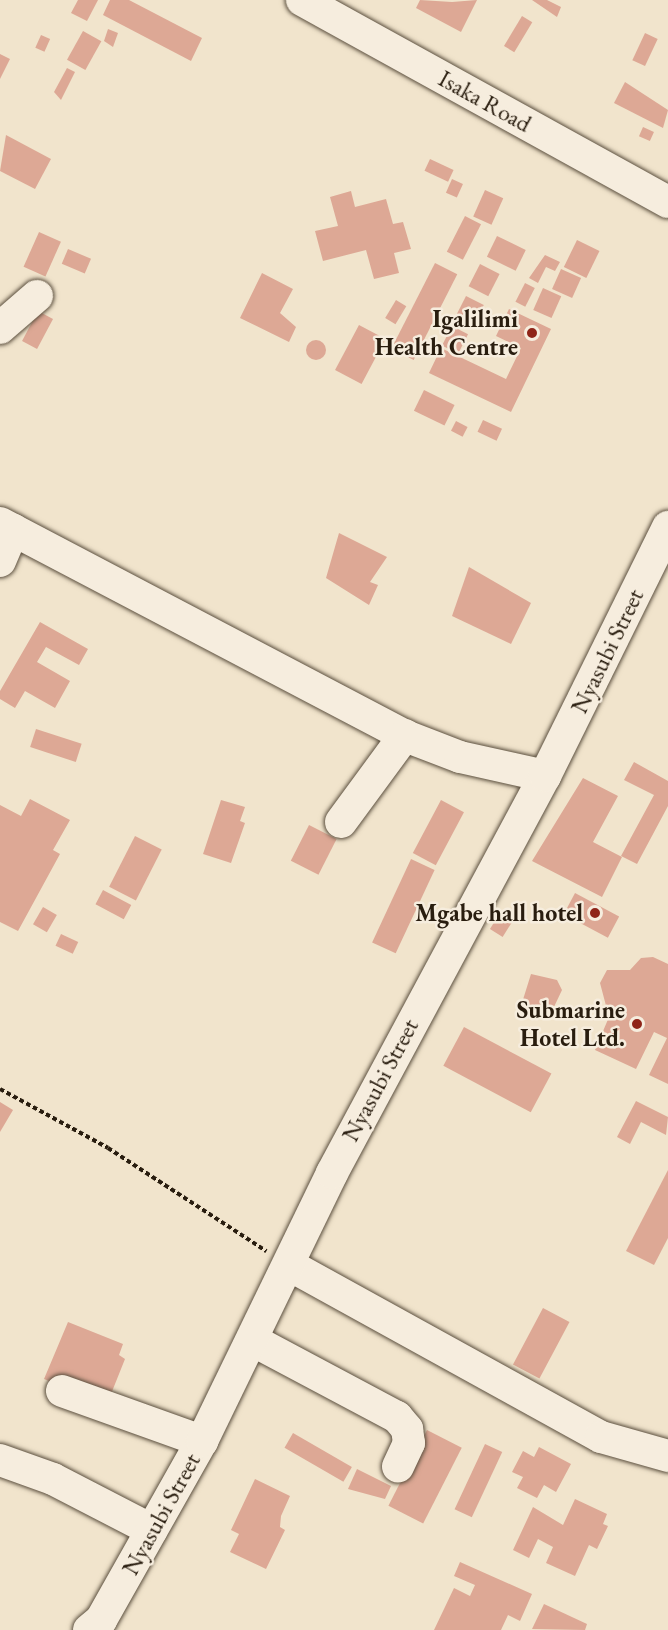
<!DOCTYPE html>
<style>
body{margin:0}
#map{position:relative;width:668px;height:1630px;overflow:hidden;background:#f1e4cc;font-family:"EB Garamond",serif}
div>[style]{position:absolute}
[style*='--x']{left:calc(var(--x)*1px);top:calc(var(--y)*1px);width:calc(var(--w)*1px);rotate:calc(var(--a)*1deg)}
.building>*{inset:0;background:#dda895;transform-origin:0 0}
.round{border-radius:50%}
.path>*{height:4px;margin-top:-2px;transform-origin:0;background:repeating-linear-gradient(90deg,#291d0f 0 4.5px,transparent 0 7.5px)}
.roads{filter:drop-shadow(0 0 2px #5b4f3e) drop-shadow(0 0 2px #5b4f3e)}
.minor>*{height:32px;margin:-16px;padding:0 16px;transform-origin:16px;border-radius:16px;background:#f6edde}
.dots>*{width:16px;height:16px;translate:-50% -50%;box-sizing:border-box;border:3px solid #f6edde;border-radius:50%}
span{translate:-50% -50%;white-space:nowrap;text-align:center;line-height:1.15;-webkit-text-stroke:5px #f6edde;paint-order:stroke}
.street-label{font-size:24px;color:#291d0f}
.poi-label{font-size:24px;color:#291d0f;font-weight:700}
.right{translate:-100% -50%;text-align:right}
</style>
<div id="map">
<div class="building">
<div style="clip-path:polygon(78px 0,98px 0,87px 21px,71px 13px)"></div>
<div style="clip-path:polygon(110px 0,129px 0,202px 38px,191px 61px,103px 15px)"></div>
<div style="clip-path:polygon(420px 0,452px 2px,477px 0,461px 32px,416px 8px)"></div>
<div style="clip-path:polygon(532px 0,547px 0,561px 7px,557px 17px)"></div>
<div style="left:522px;top:16px;width:12px;height:35px;rotate:31deg"></div>
<div style="clip-path:polygon(108px 29px,118px 33px,113px 47px,104px 41px)"></div>
<div style="left:83px;top:31px;width:21px;height:33px;rotate:29deg"></div>
<div style="left:645px;top:33px;width:14px;height:30px;rotate:25deg"></div>
<div style="left:41px;top:35px;width:10px;height:14px;rotate:24deg"></div>
<div style="clip-path:polygon(0 54px,10px 59px,0 79px)"></div>
<div style="clip-path:polygon(67px 68px,75px 72px,61px 100px,54px 92px)"></div>
<div style="clip-path:polygon(625px 82px,668px 110px,663px 128px,614px 103px)"></div>
<div style="left:643px;top:127px;width:12px;height:10px;rotate:24deg"></div>
<div style="clip-path:polygon(6px 135px,51px 159px,35px 189px,0 171px)"></div>
<div style="left:430px;top:159px;width:26px;height:13px;rotate:25deg"></div>
<div style="left:452px;top:179px;width:12px;height:15px;rotate:24deg"></div>
<div style="left:485px;top:190px;width:20px;height:29px;rotate:24deg"></div>
<div style="clip-path:polygon(351px 191px,355px 207px,386px 199px,393px 224px,403px 222px,411px 249px,394px 253px,399px 273px,374px 279px,366px 250px,323px 261px,315px 231px,338px 226px,330px 197px)"></div>
<div style="left:465px;top:216px;width:18px;height:40px;rotate:27deg"></div>
<div style="left:39px;top:232px;width:24px;height:38px;rotate:24deg"></div>
<div style="left:497px;top:236px;width:32px;height:23px;rotate:26deg"></div>
<div style="left:577px;top:240px;width:25px;height:30px;rotate:26deg"></div>
<div style="left:68px;top:249px;width:25px;height:16px;rotate:23deg"></div>
<div style="clip-path:polygon(545px 255px,560px 262px,555px 271px,546px 267px,538px 283px,529px 278px)"></div>
<div style="left:435px;top:263px;width:25px;height:96px;rotate:27deg"></div>
<div style="left:480px;top:264px;width:22px;height:25px;rotate:27deg"></div>
<div style="left:561px;top:269px;width:22px;height:22px;rotate:24deg"></div>
<div style="clip-path:polygon(262px 273px,293px 289px,280px 313px,296px 327px,289px 342px,240px 318px)"></div>
<div style="left:525px;top:283px;width:11px;height:21px;rotate:27deg"></div>
<div style="left:543px;top:288px;width:20px;height:24px;rotate:24deg"></div>
<div style="left:466px;top:296px;width:20px;height:24px;rotate:27deg"></div>
<div style="left:396px;top:300px;width:12px;height:21px;rotate:31deg"></div>
<div style="clip-path:polygon(509px 309px,551px 329px,511px 412px,429px 373px,441px 348px,506px 379px,521px 348px,496px 336px)"></div>
<div style="left:38px;top:311px;width:17px;height:34px;rotate:28deg"></div>
<div style="left:359px;top:325px;width:30px;height:51px;rotate:28deg"></div>
<div style="left:452px;top:326px;width:18px;height:22px;rotate:27deg"></div>
<div class="round" style="left:306px;top:340px;width:20px;height:20px"></div>
<div style="left:424px;top:390px;width:34px;height:23px;rotate:26deg"></div>
<div style="left:483px;top:420px;width:21px;height:13px;rotate:25deg"></div>
<div style="left:456px;top:421px;width:13px;height:11px;rotate:27deg"></div>
<div style="clip-path:polygon(339px 533px,387px 557px,370px 582px,378px 585px,369px 605px,326px 578px)"></div>
<div style="clip-path:polygon(469px 567px,531px 603px,511px 644px,452px 616px)"></div>
<div style="clip-path:polygon(40px 622px,88px 649px,79px 665px,46px 647px,37px 662px,70px 681px,55px 708px,25px 691px,15px 708px,0 699px,0 691px)"></div>
<div style="left:36px;top:729px;width:48px;height:19px;rotate:18deg"></div>
<div style="clip-path:polygon(634px 762px,668px 781px,668px 806px,637px 864px,621px 856px,654px 795px,624px 780px)"></div>
<div style="clip-path:polygon(583px 778px,618px 796px,593px 842px,622px 857px,602px 897px,532px 861px)"></div>
<div style="clip-path:polygon(30px 799px,70px 820px,53px 850px,60px 854px,18px 931px,0 922px,0 805px,21px 816px)"></div>
<div style="clip-path:polygon(221px 800px,245px 807px,240px 821px,245px 823px,231px 863px,203px 854px)"></div>
<div style="left:441px;top:800px;width:26px;height:60px;rotate:28deg"></div>
<div style="left:309px;top:825px;width:31px;height:40px;rotate:27deg"></div>
<div style="left:135px;top:836px;width:30px;height:57px;rotate:27deg"></div>
<div style="left:411px;top:859px;width:26px;height:92px;rotate:25deg"></div>
<div style="left:103px;top:890px;width:32px;height:16px;rotate:28deg"></div>
<div style="left:575px;top:893px;width:50px;height:24px;rotate:28deg"></div>
<div style="left:43px;top:907px;width:16px;height:20px;rotate:30deg"></div>
<div style="left:500px;top:913px;width:15px;height:19px;rotate:32deg"></div>
<div style="left:61px;top:934px;width:19px;height:13px;rotate:25deg"></div>
<div style="clip-path:polygon(653px 957px,668px 964px,668px 1084px,649px 1075px,667px 1038px,654px 1032px,636px 1069px,595px 1050px,609px 1017px,600px 983px,607px 970px,630px 970px,641px 958px)"></div>
<div style="clip-path:polygon(531px 974px,557px 980px,562px 990px,553px 1009px,545px 1006px,540px 1015px,521px 1006px)"></div>
<div style="left:464px;top:1027px;width:99px;height:44px;rotate:28deg"></div>
<div style="clip-path:polygon(636px 1101px,668px 1117px,666px 1135px,641px 1122px,630px 1144px,617px 1137px)"></div>
<div style="clip-path:polygon(0 1102px,13px 1110px,0 1132px)"></div>
<div style="clip-path:polygon(668px 1170px,668px 1238px,654px 1265px,626px 1251px)"></div>
<div style="left:543px;top:1308px;width:30px;height:64px;rotate:28deg"></div>
<div style="clip-path:polygon(68px 1322px,123px 1344px,119px 1355px,125px 1359px,107px 1404px,44px 1379px)"></div>
<div style="left:427px;top:1430px;width:39px;height:85px;rotate:27deg"></div>
<div style="left:293px;top:1433px;width:68px;height:17px;rotate:30deg"></div>
<div style="left:485px;top:1444px;width:19px;height:72px;rotate:25deg"></div>
<div style="clip-path:polygon(539px 1447px,571px 1464px,556px 1492px,544px 1485px,537px 1498px,517px 1488px,523px 1477px,512px 1472px,523px 1451px,534px 1457px)"></div>
<div style="clip-path:polygon(357px 1469px,391px 1486px,385px 1499px,348px 1489px)"></div>
<div style="clip-path:polygon(255px 1479px,290px 1496px,281px 1516px,280px 1527px,285px 1530px,266px 1569px,230px 1552px,239px 1534px,231px 1530px)"></div>
<div style="clip-path:polygon(575px 1499px,607px 1514px,603px 1524px,608px 1526px,597px 1549px,589px 1545px,575px 1576px,546px 1563px,553px 1547px,538px 1539px,529px 1558px,513px 1550px,533px 1507px,563px 1525px)"></div>
<div style="clip-path:polygon(460px 1562px,532px 1594px,520px 1621px,508px 1615px,501px 1630px,434px 1630px,454px 1588px,470px 1596px,475px 1585px,454px 1576px)"></div>
<div style="clip-path:polygon(544px 1604px,587px 1624px,585px 1630px,532px 1629px)"></div>
</div>
<div class="path">
<div style="--x:0;--y:1089;--w:123;--a:28.6"></div>
<div style="--x:108;--y:1148;--w:189;--a:33.1"></div>
</div>
<div class="roads">
<div class="minor">
<div style="--x:302;--y:0;--w:418;--a:28.9"></div>
<div style="--x:0;--y:328;--w:49;--a:-40.9"></div>
<div style="--x:0;--y:523;--w:461;--a:27.7"></div>
<div style="--x:408;--y:737;--w:56;--a:21"></div>
<div style="--x:460;--y:757;--w:87;--a:12.6"></div>
<div style="--x:0;--y:561;--w:34;--a:-67"></div>
<div style="--x:341;--y:822;--w:108;--a:-53.7"></div>
<div style="--x:291;--y:1266;--w:354;--a:28.9"></div>
<div style="--x:601;--y:1437;--w:70;--a:15.8"></div>
<div style="--x:254;--y:1341;--w:162;--a:28"></div>
<div style="--x:397;--y:1417;--w:16;--a:50"></div>
<div style="--x:407;--y:1429;--w:14;--a:82"></div>
<div style="--x:409;--y:1443;--w:26;--a:115"></div>
<div style="--x:62;--y:1391;--w:149;--a:19.7"></div>
<div style="--x:0;--y:1460;--w:56;--a:19.7"></div>
<div style="--x:53;--y:1479;--w:111;--a:27.3"></div>
<div style="--x:89;--y:1630;--w:16;--a:-40"></div>
<div style="--x:101;--y:1620;--w:206;--a:-60.6"></div>
<div style="--x:202;--y:1441;--w:298;--a:-64.1"></div>
<div style="--x:332;--y:1173;--w:451;--a:-61.8"></div>
<div style="--x:545;--y:776;--w:278;--a:-63.7"></div>
</div>
</div>
<div class="dots">
<div style="left:532px;top:333px;background:#8f2418"></div>
<div style="left:595px;top:913px;background:#8f2418"></div>
<div style="left:637px;top:1024px;background:#8f2418"></div>
</div>
<div class="street-label">
<span style="left:485px;top:101px;rotate:29deg">Isaka Road</span>
<span style="left:607px;top:651px;rotate:-64deg">Nyasubi Street</span>
<span style="left:380px;top:1080px;rotate:-62deg">Nyasubi Street</span>
<span style="left:161px;top:1514px;rotate:-61deg">Nyasubi Street</span>
</div>
<div class="poi-label">
<span class="right" style="left:518px;top:333px">Igalilimi<br>Health Centre</span>
<span class="right" style="left:583px;top:913px">Mgabe hall hotel</span>
<span class="right" style="left:625px;top:1024px">Submarine<br>Hotel Ltd.</span>
</div>
</div>
